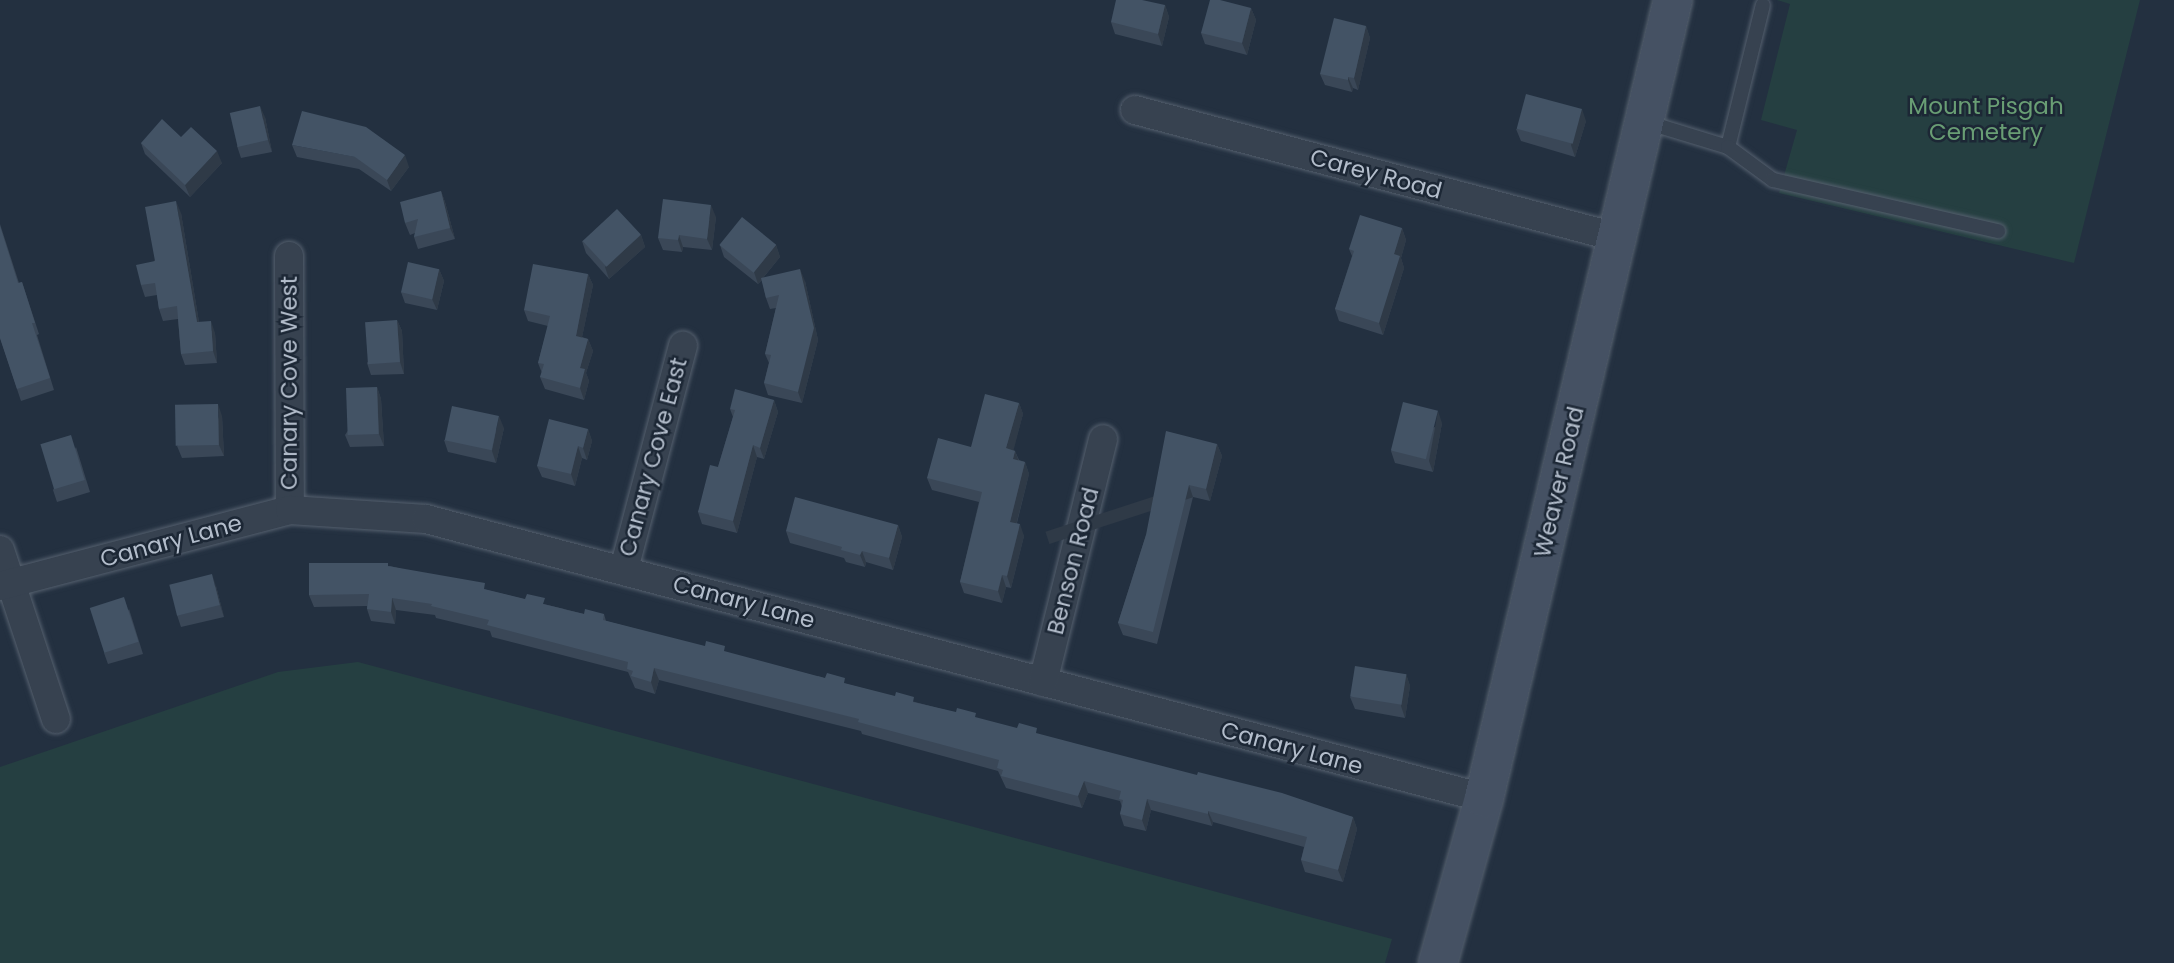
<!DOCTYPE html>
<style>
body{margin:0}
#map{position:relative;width:2174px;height:963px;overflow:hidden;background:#233040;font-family:Poppins,sans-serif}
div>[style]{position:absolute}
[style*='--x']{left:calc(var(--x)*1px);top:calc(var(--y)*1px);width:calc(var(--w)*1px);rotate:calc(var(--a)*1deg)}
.green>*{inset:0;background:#253f41}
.roads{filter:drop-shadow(0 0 2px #55606e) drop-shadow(0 0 2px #55606e)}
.lane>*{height:14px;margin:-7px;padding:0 7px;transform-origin:7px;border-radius:7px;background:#374250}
.street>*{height:28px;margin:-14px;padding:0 14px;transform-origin:14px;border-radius:14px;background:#374250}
.secondary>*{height:38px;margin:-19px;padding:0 19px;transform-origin:19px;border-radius:19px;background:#455163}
.wall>*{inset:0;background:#3a4757}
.shaded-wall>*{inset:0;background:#2f3a47;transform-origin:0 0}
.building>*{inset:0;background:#435365;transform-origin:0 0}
span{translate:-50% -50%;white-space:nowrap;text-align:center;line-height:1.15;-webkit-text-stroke:5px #1c2735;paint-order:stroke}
.park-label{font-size:23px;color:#699e74}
.street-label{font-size:23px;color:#b3bdcb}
</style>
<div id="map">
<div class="green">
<div style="clip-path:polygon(1777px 0,2140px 0,2074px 263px,1779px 193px,1797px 130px,1761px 120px,1790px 4px)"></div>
<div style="clip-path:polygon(358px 662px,1392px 939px,1385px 963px,0 963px,0 767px,278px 672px)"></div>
</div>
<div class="roads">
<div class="lane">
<div style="--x:1646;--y:122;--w:86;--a:17"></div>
<div style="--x:1728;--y:147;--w:146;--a:-76.2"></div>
<div style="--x:1728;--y:147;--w:56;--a:36.3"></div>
<div style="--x:1773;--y:180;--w:231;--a:12.8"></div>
</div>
<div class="street">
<div style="--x:1135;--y:110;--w:500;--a:14.8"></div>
<div style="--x:289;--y:256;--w:254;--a:89.8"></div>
<div style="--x:0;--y:550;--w:178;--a:71.7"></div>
<div style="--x:624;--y:569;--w:231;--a:-75.2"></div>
<div style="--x:0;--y:586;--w:300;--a:-14.7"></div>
<div style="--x:290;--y:510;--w:136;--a:3.8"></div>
<div style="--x:426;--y:519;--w:1094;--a:14.77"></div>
<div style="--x:1043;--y:682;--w:250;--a:-76.1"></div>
</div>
<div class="secondary">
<div style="--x:1438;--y:963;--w:171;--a:-74.4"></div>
<div style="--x:1484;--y:798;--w:820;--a:-76.68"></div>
</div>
</div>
<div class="wall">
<div style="clip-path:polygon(1165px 5px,1169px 17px,1162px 46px,1115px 34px,1111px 22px)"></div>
<div style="clip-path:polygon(1251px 8px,1256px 20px,1247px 55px,1205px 44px,1201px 33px)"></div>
<div style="clip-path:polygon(1366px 26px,1370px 38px,1358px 90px,1353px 88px,1352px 92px,1325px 85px,1320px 74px)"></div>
<div style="clip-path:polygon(265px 117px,272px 152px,241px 158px,237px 146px)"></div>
<div style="clip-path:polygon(1586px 121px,1575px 157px,1521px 141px,1516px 129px)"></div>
<div style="clip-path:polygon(181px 137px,222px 163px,190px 197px,145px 154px,141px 143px)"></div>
<div style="clip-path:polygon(292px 145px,409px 167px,391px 191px,359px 169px,297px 157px)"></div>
<div style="clip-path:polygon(441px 191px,445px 202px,455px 239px,418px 249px,414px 237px,415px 233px,410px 235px,405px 223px)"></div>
<div style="clip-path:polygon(181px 213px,199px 322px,215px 333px,217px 363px,185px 365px,181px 354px,178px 319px,163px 321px,159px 309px,157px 295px,145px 297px,141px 285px)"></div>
<div style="clip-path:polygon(716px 217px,712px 250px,683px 247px,682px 252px,663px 250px,658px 238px)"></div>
<div style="clip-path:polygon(0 224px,19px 283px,22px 282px,39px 334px,37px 335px,54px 390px,21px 401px,0 338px)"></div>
<div style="clip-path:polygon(1402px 228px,1406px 240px,1401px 258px,1404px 268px,1383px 335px,1339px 321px,1335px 309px,1352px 256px,1349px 249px)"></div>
<div style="clip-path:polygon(641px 235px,645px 247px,609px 279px,586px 253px,582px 241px)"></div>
<div style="clip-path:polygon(720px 245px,776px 245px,780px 257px,763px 278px,805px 281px,818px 340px,802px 403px,768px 395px,764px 383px,769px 363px,765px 354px,776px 308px,770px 309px,766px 298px,762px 280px,758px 284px,724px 257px)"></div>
<div style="clip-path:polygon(439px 269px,444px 281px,437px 310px,405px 303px,401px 292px)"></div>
<div style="clip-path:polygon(588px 274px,593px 285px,582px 337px,588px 339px,593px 351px,586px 373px,589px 381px,584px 400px,545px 389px,540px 377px,542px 373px,538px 363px,548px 326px,528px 321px,524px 310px)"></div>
<div style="clip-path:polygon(397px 320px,402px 331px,404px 374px,371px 375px,367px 363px)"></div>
<div style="clip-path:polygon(377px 387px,381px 399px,384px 446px,350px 447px,345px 435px)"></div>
<div style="clip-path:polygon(774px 400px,778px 412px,764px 459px,757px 457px,737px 533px,702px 524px,698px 512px,718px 467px,733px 417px,730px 409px)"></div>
<div style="clip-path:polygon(1019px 403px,1023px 414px,1013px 450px,1015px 451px,1019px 460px,1025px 462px,1029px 474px,1017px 523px,1024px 536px,1011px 588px,1006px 587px,1002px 603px,964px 593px,960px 582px,979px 502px,932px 490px,927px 478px,971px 447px)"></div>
<div style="clip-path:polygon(222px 416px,224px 456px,182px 458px,177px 446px)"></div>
<div style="clip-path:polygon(1442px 423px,1433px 472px,1395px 463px,1391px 451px)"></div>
<div style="clip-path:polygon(504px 428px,496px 463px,448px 452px,444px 440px)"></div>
<div style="clip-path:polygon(588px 429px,592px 441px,587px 460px,582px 458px,575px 486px,542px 477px,537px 466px)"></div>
<div style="clip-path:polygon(1217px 444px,1222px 456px,1210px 501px,1193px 497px,1157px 644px,1123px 635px,1118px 623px,1146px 535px)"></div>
<div style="clip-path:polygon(76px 447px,90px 492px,57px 502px,53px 490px)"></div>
<div style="clip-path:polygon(898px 525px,902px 537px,893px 570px,866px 562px,865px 567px,846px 562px,844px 558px,790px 543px,786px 531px)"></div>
<div style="clip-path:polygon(390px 566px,584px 614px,604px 614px,606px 621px,1353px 817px,1357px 829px,1343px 882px,1305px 872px,1301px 860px,1304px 847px,1213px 822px,1212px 826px,1151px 810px,1146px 831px,1124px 826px,1120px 814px,1122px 807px,1120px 801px,1088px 793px,1082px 808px,1006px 788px,998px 771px,862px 734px,861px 731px,659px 680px,655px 694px,635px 688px,628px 672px,492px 637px,490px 631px,436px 618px,435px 615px,396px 610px,395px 624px,371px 621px,367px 609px,367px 606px,314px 607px,309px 595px)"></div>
<div style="clip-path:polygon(216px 586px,224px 617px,181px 627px,177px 615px)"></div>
<div style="clip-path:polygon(129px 609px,143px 654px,108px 664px,104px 653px)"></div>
<div style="clip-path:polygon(1406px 674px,1410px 686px,1405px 718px,1355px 709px,1350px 697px)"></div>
</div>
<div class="shaded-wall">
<div style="clip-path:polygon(1165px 5px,1169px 17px,1162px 46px,1158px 34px)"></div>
<div style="clip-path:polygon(1251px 8px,1256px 20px,1247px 55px,1242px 43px)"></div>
<div style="clip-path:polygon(1366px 26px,1370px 38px,1358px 90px,1354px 78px)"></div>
<div style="clip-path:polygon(1348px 77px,1353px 88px,1352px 92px,1348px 80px)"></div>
<div style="clip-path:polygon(260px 106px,265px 117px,272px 152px,268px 140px)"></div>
<div style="clip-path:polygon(1582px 109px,1586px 121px,1575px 157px,1571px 145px)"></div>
<div style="clip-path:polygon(217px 151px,222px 163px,190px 197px,185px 185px)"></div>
<div style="clip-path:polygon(405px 155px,409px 167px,391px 191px,387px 180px)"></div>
<div style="clip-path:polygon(441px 191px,445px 202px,455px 239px,450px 228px)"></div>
<div style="clip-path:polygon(176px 201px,181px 213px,201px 334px,197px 322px)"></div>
<div style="clip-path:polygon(711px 205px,716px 217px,712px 250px,707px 239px)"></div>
<div style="clip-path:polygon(1402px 228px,1406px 240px,1401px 258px,1404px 268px,1383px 335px,1379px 323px,1394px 254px)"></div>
<div style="clip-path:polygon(641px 235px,645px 247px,609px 279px,605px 267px)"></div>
<div style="clip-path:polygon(679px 235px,683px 247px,682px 252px,678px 240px)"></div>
<div style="clip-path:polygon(776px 245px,780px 257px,758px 284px,754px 272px)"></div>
<div style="clip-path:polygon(439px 269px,444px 281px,437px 310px,432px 299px)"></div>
<div style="clip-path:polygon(800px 269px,805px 281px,818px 340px,802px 403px,798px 392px)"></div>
<div style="clip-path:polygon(588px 274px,593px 285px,580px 347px,576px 336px)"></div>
<div style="clip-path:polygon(397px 320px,402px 331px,404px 374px,400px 362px)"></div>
<div style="clip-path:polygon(211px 321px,215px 333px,217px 363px,213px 351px)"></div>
<div style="clip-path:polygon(588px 339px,593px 351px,586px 373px,589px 381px,584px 400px,580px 388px,580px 368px)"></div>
<div style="clip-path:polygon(377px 387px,381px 399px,384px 446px,379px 434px)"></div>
<div style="clip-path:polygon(774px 400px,778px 412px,764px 459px,760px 448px)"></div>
<div style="clip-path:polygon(1019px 403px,1023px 414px,1011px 460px,1006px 448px)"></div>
<div style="clip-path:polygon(218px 404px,222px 416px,224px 456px,219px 445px)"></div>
<div style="clip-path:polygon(1438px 411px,1442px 423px,1433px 472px,1429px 461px)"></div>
<div style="clip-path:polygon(499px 416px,504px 428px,496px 463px,492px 451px)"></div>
<div style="clip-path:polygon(588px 429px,592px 441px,587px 460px,583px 448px)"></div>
<div style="clip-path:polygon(1217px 444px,1222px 456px,1210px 501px,1206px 489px)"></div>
<div style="clip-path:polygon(753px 445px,757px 457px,737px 533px,733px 521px)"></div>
<div style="clip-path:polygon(578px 446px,582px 458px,575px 486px,571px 474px)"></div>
<div style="clip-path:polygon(1015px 451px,1019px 462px,1013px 459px)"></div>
<div style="clip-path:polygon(1025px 462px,1029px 474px,1014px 533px,1010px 522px)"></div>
<div style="left:1189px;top:485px;width:13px;height:151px;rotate:72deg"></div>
<div style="clip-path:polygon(1020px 524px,1024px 536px,1011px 588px,1007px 576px)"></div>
<div style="clip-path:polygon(898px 525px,902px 537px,893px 570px,889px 558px)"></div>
<div style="clip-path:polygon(862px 551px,866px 562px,865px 567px,860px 555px)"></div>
<div style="clip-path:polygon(212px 574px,216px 586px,224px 617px,220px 605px)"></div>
<div style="clip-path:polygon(1002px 575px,1006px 587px,1002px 603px,998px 591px)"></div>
<div style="clip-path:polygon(392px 598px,396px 610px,395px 624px,391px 612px)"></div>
<div style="clip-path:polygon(654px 668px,659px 680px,655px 694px,651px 682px)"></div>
<div style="clip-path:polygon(1406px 674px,1410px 686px,1405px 718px,1401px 706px)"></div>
<div style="clip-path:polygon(1084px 781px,1088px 793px,1082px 808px,1078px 796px)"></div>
<div style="clip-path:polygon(1147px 799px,1151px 810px,1146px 831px,1142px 820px)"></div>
<div style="clip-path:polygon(1208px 811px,1213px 822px,1212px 826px,1208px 814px)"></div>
<div style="clip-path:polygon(1353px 817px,1357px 829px,1343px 882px,1338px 870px)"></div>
</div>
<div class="building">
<div style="clip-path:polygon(1116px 0,1142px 0,1165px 5px,1158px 34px,1111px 22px)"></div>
<div style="clip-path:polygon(1210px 0,1220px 0,1251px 8px,1242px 43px,1201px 33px)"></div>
<div style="clip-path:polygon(1334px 18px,1366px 26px,1354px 78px,1348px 77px,1348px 80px,1320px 74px)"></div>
<div style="left:1526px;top:94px;width:58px;height:36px;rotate:15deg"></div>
<div style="left:260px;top:106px;width:35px;height:31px;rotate:77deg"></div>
<div style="clip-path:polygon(302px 111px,366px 127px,405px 155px,387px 180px,355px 157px,292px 145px)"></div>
<div style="clip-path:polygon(162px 119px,181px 137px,191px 127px,217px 151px,185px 185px,141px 143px)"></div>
<div style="clip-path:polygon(441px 191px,450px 228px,414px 237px,418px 219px,405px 223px,400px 202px)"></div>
<div style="clip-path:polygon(663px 199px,711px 205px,707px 239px,679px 235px,678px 240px,658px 238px)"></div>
<div style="clip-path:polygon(176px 201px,197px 322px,211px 321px,213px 351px,181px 354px,177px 306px,159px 309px,155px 283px,141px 285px,136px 265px,155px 261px,145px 207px)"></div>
<div style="left:617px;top:209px;width:35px;height:47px;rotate:47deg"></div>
<div style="clip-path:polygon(1360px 215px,1402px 228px,1394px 254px,1400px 256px,1379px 323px,1335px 309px,1354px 251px,1349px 249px)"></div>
<div style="left:742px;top:217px;width:44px;height:36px;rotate:39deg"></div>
<div style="clip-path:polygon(0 226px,18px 283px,22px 282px,35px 323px,32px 323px,50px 378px,17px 389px,0 338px)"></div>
<div style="left:408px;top:262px;width:32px;height:31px;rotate:13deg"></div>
<div style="clip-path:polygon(533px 264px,588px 274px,576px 336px,588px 339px,580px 368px,585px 369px,580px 388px,540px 377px,544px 364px,538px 363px,550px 316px,524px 310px)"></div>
<div style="clip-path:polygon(800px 269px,814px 328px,798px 392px,764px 383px,771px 355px,765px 354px,779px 295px,766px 298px,761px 278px)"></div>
<div style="left:397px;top:320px;width:42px;height:32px;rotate:86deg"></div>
<div style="left:377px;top:387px;width:47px;height:31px;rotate:88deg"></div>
<div style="clip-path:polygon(735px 389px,774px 400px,760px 448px,753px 445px,733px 521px,698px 512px,710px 465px,718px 467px,735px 410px,730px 409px)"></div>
<div style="clip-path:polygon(985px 394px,1019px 403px,1006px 448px,1015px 451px,1013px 459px,1025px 462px,1010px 522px,1020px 524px,1007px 576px,1002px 575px,998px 591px,960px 582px,982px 492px,927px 478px,938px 438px,971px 447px)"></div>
<div style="left:1403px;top:402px;width:36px;height:50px;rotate:14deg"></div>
<div style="left:218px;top:404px;width:41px;height:43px;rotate:89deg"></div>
<div style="left:452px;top:406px;width:48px;height:35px;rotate:12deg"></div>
<div style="clip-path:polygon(549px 419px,588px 429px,583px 448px,578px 446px,571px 474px,537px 466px)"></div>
<div style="clip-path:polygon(1166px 431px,1217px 444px,1206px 489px,1189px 485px,1153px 632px,1118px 623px,1146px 535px)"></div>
<div style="left:71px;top:435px;width:47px;height:32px;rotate:73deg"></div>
<div style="clip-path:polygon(795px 497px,898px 525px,889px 558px,862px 551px,860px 555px,841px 550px,842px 547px,786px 531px)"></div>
<div style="clip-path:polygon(309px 563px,388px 563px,388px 566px,485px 583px,484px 589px,525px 599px,527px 594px,545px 598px,543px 604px,584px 614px,585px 609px,604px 614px,603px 620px,705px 646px,706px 641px,725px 646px,724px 651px,825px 678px,827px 673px,845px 678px,844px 683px,895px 696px,896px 692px,914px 697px,913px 702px,956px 712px,957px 708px,976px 713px,975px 717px,1017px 728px,1019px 723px,1037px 728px,1036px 733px,1197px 775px,1198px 772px,1282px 793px,1353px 817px,1338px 870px,1301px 860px,1307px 837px,1208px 811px,1208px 814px,1147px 799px,1142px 820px,1120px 814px,1123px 800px,1119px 799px,1121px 791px,1084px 781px,1078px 796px,1001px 776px,1003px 770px,997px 768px,999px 760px,858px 722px,859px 719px,654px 668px,651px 682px,631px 676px,633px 671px,627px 669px,628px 662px,487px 625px,489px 620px,431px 606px,432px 604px,392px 598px,391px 612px,367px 609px,369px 594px,309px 595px)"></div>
<div style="left:212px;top:574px;width:32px;height:44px;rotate:76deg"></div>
<div style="left:124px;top:597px;width:47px;height:36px;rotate:72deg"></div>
<div style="left:1355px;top:666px;width:52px;height:31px;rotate:9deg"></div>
</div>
<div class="park-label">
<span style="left:1986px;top:119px">Mount Pisgah<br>Cemetery</span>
</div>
<div class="street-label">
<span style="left:1376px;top:174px;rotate:15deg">Carey Road</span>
<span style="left:289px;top:383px;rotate:-90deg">Canary Cove West</span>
<span style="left:653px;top:457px;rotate:-75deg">Canary Cove East</span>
<span style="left:1559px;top:482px;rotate:-77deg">Weaver Road</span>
<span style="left:171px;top:541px;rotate:-15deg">Canary Lane</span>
<span style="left:1073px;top:561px;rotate:-76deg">Benson Road</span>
<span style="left:744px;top:602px;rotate:15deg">Canary Lane</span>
<span style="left:1292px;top:748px;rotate:15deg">Canary Lane</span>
</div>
</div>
